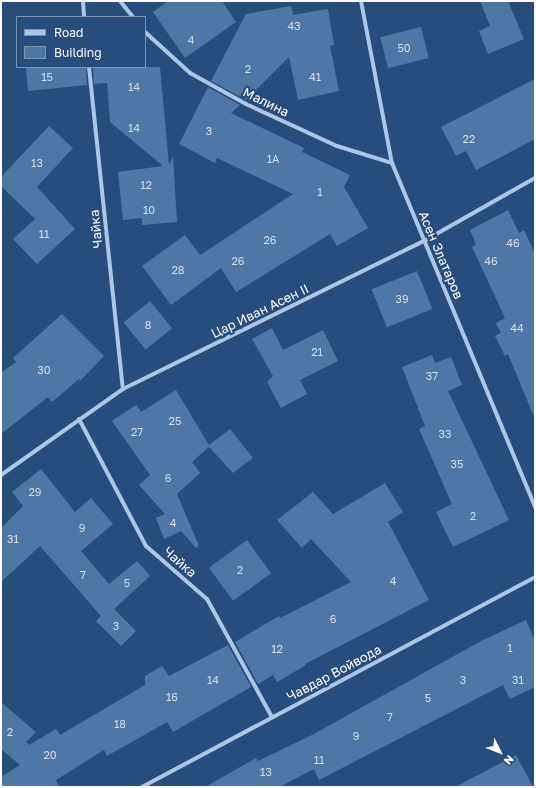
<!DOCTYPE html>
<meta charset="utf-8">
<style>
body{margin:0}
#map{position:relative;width:536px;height:788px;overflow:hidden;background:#274d7d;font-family:"Golos Text",sans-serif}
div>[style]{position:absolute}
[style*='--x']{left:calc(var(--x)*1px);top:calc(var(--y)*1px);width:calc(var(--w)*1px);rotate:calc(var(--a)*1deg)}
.building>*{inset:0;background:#4f77a6;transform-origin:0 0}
.minor>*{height:4px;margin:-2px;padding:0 2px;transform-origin:2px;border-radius:2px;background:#acc6e5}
span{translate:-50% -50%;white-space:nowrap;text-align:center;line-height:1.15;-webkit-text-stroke:4px #274d7d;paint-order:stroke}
.number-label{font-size:11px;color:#d3dde9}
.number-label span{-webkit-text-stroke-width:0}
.street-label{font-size:13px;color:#fff}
.frame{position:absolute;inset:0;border:2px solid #fff;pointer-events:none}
.legend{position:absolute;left:16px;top:16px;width:130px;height:52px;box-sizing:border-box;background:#274d7d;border:1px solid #7d94b1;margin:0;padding:5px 7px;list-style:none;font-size:12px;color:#fff}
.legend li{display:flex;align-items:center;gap:8px;height:20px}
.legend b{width:20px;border:1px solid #7d94b1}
.north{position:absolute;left:480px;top:732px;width:40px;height:40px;-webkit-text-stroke:3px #274d7d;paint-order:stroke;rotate:132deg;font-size:11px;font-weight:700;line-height:16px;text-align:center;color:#fff}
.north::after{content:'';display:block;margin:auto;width:14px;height:18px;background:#fff;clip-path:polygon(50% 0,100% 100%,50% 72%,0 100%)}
</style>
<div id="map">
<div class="building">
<div style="clip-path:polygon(168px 1px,222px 1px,236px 22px,185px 58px,153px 12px)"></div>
<div style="clip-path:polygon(480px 1px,508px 1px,524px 39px,488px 54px,479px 31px,490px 26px)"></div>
<div style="clip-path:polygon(291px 6px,293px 15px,328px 9px,334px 45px,330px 46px,339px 91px,298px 100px,289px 57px,246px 100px,211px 81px,246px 14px)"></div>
<div style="left:421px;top:27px;width:32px;height:42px;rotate:76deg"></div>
<div style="clip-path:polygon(26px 67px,86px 67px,87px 85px,28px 91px)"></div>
<div style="clip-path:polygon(93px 67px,160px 67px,169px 165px,173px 156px,177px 222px,142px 225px,142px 218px,123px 220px,118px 172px,163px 166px,110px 122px,107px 83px,94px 84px)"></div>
<div style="clip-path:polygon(535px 79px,535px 139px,476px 170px,466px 151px,456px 156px,441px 127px)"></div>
<div style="clip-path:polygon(208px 87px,240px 105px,231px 113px,304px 148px,302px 152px,350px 175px,344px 187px,368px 228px,337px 246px,330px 234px,236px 292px,221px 268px,171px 305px,142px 266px,185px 235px,200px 255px,293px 194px,217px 158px,215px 163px,179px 144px)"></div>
<div style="clip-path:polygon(49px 126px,73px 148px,37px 187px,75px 229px,37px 264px,13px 239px,35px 219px,1px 186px,1px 177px)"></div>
<div style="clip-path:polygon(508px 210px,519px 233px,524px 230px,535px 254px,535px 419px,508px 354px,505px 356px,495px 336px,501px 333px,496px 323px,505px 318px,472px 247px,476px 245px,470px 230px)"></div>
<div style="left:417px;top:271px;width:41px;height:49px;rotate:68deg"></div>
<div style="left:150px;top:301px;width:35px;height:34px;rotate:51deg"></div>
<div style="clip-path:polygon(62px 314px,104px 356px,80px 381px,79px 379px,52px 402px,48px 397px,1px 434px,1px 373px,16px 362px,13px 358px)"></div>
<div style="clip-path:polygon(272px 328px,283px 350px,323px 330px,338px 361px,300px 380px,307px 394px,281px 408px,267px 382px,273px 376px,252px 339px)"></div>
<div style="clip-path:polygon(432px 355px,435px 363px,451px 357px,462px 385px,448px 391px,509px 520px,453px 547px,436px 512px,452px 504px,419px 429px,425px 426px,402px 367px)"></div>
<div style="clip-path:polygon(176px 390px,209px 445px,230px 429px,253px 458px,233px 473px,209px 447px,192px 462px,200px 473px,177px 494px,199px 546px,196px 548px,181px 531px,164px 539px,156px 518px,165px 514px,139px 485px,150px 475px,112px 421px,136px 405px,141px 412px)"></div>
<div style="clip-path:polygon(41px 469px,75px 512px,91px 498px,113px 524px,81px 551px,109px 584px,137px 561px,150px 576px,114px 609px,136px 631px,121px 646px,96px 621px,101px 616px,40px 546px,1px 582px,1px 528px,23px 506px,12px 492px)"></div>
<div style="clip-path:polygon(385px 483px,403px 512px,388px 522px,429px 600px,305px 664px,306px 665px,277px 682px,273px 675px,258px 684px,235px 642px,279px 616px,280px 618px,351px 582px,311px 539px,302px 548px,277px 520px,313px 492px,333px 514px)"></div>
<div style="left:247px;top:540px;width:41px;height:47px;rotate:54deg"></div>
<div style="clip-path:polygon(526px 620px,535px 641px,535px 687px,510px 699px,503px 685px,319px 780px,314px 769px,279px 787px,205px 787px,256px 758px,258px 761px,312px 735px,481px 641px)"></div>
<div style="clip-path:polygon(228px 645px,251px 687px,173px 732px,167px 722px,107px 756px,104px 750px,56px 780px,59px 787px,1px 787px,1px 777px,20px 765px,1px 749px,1px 702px,36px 732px,26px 742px,29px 745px,56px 729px,60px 735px,145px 685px,145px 676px,162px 666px,169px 676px)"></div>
<div style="clip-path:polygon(516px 755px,533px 787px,455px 787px)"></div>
</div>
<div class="minor">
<div style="--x:83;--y:1;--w:16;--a:86"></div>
<div style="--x:120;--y:1;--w:21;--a:51"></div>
<div style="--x:361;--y:1;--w:165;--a:79.2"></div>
<div style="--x:392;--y:163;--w:373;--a:67.4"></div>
<div style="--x:145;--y:32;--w:61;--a:42.3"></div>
<div style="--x:190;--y:73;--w:64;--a:29"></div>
<div style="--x:246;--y:104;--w:100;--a:24.8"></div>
<div style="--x:337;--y:146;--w:58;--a:17.2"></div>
<div style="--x:89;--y:67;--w:324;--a:84"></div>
<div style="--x:79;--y:419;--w:144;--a:62.2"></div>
<div style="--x:146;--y:546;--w:81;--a:41"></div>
<div style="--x:207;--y:599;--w:135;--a:61.2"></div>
<div style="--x:1;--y:475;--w:149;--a:-35.2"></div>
<div style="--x:123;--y:389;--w:335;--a:-26.2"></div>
<div style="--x:424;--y:241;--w:128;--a:-29.6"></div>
<div style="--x:142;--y:787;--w:446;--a:-28.1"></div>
</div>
<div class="number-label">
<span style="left:294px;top:26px">43</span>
<span style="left:191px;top:40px">4</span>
<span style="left:404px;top:48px">50</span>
<span style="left:248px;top:69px">2</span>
<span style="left:47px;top:77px">15</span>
<span style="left:315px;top:77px">41</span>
<span style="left:134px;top:87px">14</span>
<span style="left:134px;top:128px">14</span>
<span style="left:209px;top:131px">3</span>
<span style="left:469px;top:139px">22</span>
<span style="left:273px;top:159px">1А</span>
<span style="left:37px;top:163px">13</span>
<span style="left:146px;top:185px">12</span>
<span style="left:320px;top:192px">1</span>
<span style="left:149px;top:210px">10</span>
<span style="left:44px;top:234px">11</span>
<span style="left:270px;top:240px">26</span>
<span style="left:513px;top:243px">46</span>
<span style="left:238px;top:261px">26</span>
<span style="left:491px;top:261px">46</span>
<span style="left:178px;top:270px">28</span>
<span style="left:402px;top:299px">39</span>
<span style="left:148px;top:325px">8</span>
<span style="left:517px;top:328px">44</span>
<span style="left:317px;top:352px">21</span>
<span style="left:44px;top:370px">30</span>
<span style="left:432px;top:376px">37</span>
<span style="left:175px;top:421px">25</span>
<span style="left:137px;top:432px">27</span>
<span style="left:445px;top:434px">33</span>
<span style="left:457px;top:464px">35</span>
<span style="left:168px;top:478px">6</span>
<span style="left:35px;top:492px">29</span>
<span style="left:473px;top:516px">2</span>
<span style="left:173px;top:523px">4</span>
<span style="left:82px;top:528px">9</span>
<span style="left:13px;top:539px">31</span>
<span style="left:240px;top:570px">2</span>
<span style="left:83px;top:575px">7</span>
<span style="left:393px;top:581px">4</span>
<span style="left:127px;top:583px">5</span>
<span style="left:333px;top:619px">6</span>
<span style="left:116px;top:626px">3</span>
<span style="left:510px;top:648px">1</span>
<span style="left:277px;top:649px">12</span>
<span style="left:213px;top:680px">14</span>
<span style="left:463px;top:680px">3</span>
<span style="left:518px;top:680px">31</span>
<span style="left:172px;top:697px">16</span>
<span style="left:428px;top:698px">5</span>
<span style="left:390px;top:717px">7</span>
<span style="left:120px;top:724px">18</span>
<span style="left:10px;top:732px">2</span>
<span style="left:356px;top:736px">9</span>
<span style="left:50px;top:755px">20</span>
<span style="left:319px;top:760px">11</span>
<span style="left:266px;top:772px">13</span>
</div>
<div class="street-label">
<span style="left:266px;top:102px;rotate:26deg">Малина</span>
<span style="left:96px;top:229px;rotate:-96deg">Чайка</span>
<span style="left:441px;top:255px;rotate:67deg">Асен Златаров</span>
<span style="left:260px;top:311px;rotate:-26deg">Цар Иван Асен II</span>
<span style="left:180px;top:562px;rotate:41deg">Чайка</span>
<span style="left:334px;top:673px;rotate:-28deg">Чавдар Войвода</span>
</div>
<div class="frame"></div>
<ul class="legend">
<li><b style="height:5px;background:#acc6e5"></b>Road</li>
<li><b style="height:11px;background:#4f77a6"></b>Building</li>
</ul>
<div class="north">N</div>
</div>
